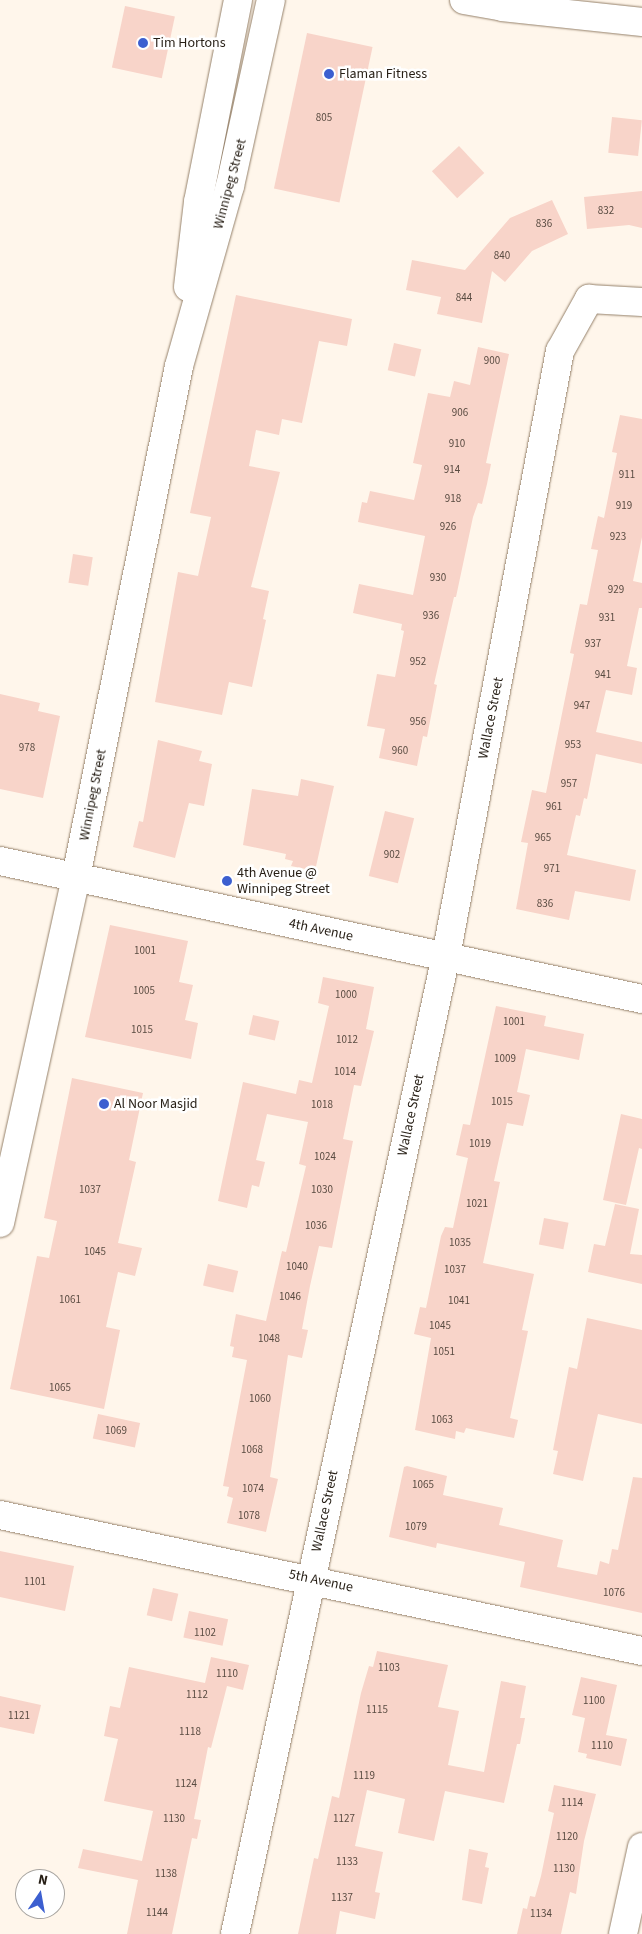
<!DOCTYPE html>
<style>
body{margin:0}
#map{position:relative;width:642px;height:1934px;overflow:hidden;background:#fff6eb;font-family:"Source Sans 3",sans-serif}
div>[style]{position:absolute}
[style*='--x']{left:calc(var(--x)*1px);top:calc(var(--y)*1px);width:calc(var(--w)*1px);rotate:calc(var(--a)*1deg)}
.building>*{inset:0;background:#f8d4c9;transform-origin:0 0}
.roads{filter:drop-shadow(0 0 1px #95816a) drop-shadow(0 0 1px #95816a)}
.minor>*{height:28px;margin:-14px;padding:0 14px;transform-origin:14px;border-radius:14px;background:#fff}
.major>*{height:28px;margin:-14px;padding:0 14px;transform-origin:14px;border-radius:14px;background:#fff}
.dots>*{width:14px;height:14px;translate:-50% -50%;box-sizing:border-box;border:2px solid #fff;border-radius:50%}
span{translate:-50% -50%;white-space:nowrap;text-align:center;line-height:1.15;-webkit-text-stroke:5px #fff;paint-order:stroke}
.number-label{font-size:11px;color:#5a4c42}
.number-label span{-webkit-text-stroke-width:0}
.poi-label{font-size:14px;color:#261e15}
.left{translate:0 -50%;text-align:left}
.street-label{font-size:14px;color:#261e15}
.north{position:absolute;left:15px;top:1869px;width:50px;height:50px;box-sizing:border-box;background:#fff;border:1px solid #a8a5a1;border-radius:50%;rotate:12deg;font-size:14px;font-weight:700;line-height:20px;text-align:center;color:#261e15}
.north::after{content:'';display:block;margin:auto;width:18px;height:22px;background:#3c5fd0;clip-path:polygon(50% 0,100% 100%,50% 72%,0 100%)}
</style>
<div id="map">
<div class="building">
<div style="left:125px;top:6px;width:51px;height:63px;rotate:12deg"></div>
<div style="left:307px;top:33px;width:67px;height:159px;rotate:12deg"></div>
<div style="left:612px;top:117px;width:30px;height:36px;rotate:6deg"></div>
<div style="left:459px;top:146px;width:37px;height:37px;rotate:47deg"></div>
<div style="clip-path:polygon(642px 191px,642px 228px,629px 225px,587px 229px,584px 197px)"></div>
<div style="clip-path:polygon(552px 200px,568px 234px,532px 251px,505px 282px,492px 271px,482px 323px,437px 314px,441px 297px,406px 290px,412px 260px,465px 270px,510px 218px)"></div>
<div style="clip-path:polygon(236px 295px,352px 319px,347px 346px,319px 341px,302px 423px,282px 419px,279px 435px,256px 430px,249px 466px,280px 472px,251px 587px,269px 591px,263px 619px,266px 620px,252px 687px,229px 682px,222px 715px,155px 702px,178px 572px,198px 576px,211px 517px,190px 513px)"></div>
<div style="left:394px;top:343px;width:28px;height:28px;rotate:13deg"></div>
<div style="clip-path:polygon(478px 347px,509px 354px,486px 463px,491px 464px,487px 484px,482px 504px,478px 503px,473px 517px,456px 597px,454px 597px,434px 684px,437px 685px,427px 737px,423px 736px,417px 766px,379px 758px,385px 729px,367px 726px,377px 674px,395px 677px,404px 631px,401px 630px,402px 624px,353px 613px,359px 584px,413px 595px,425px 536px,358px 522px,362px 502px,367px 503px,370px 491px,414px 500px,422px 465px,413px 463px,428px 393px,450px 397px,454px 381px,470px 385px)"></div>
<div style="clip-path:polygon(620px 415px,642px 419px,642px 537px,633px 581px,642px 583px,642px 608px,639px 608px,627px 666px,637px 668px,632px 695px,606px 690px,596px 732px,642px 742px,642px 764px,596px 754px,587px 799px,584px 798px,580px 816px,576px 815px,567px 855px,636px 870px,630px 901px,575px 891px,569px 920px,516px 909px,528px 843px,521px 842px,532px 790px,546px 793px,574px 654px,570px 653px,580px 604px,587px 605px,598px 550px,591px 549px,598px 516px,604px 518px,617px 453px,612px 452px)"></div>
<div style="left:73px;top:554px;width:20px;height:29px;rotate:9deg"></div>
<div style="clip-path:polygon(0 694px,40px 703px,38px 711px,60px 716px,43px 798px,0 789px)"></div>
<div style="clip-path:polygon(158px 740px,202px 751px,199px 761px,212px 764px,204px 806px,189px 803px,175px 858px,133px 847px,139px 821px,143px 822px)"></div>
<div style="clip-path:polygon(301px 779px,334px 786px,315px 871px,291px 866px,293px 861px,285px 859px,286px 854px,243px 845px,252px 789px,298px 796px)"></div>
<div style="left:385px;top:811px;width:30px;height:67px;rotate:14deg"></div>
<div style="clip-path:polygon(110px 925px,188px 941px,179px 982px,193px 985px,185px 1020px,198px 1023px,191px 1059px,85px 1037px)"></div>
<div style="clip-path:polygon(323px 977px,374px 987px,366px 1029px,374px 1031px,361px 1086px,354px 1085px,343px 1139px,353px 1141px,332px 1248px,319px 1246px,310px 1286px,302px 1329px,308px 1330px,302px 1358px,288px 1355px,270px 1477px,278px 1479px,266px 1532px,227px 1523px,233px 1498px,227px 1496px,229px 1487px,223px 1486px,247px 1360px,232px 1357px,234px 1347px,230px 1346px,236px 1314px,266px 1321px,282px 1251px,286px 1252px,306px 1166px,299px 1164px,308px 1122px,267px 1114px,256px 1160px,265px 1162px,259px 1187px,252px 1185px,247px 1208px,218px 1201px,243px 1082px,296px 1094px,299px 1080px,312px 1083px,329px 1006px,318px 1003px)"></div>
<div style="clip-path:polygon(496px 1006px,546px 1016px,544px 1026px,584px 1034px,579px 1060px,526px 1049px,517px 1092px,530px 1095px,523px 1126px,507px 1123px,494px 1181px,500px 1182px,483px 1263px,534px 1274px,522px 1330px,528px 1331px,510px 1418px,518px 1420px,514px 1438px,466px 1428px,464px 1433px,456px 1431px,455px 1439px,415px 1430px,431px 1338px,414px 1334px,420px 1307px,426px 1308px,441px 1236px,445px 1227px,453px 1228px,468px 1158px,456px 1155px,463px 1124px,470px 1125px)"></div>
<div style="left:253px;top:1015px;width:27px;height:20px;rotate:13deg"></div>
<div style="clip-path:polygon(72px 1078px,143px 1093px,129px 1160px,136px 1162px,118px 1243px,142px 1248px,135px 1276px,118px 1272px,106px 1327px,120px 1330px,104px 1409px,10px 1389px,37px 1256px,49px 1258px,57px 1221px,44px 1218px)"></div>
<div style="clip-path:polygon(621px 1114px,642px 1119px,642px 1149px,639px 1148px,626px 1205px,603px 1200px)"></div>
<div style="clip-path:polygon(615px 1204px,639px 1209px,630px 1254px,642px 1255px,642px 1284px,588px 1272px,594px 1244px,605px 1246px)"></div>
<div style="left:544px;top:1218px;width:25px;height:27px;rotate:11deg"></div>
<div style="left:208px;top:1264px;width:31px;height:22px;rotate:13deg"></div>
<div style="clip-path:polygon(587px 1318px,642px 1330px,642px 1424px,598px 1414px,583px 1481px,553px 1474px,558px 1451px,553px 1450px,569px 1367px,577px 1369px)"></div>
<div style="left:98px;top:1414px;width:43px;height:25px;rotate:12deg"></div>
<div style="clip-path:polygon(407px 1466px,447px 1476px,443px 1495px,503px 1508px,499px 1525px,563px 1540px,557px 1567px,597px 1575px,600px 1561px,609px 1564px,612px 1549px,618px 1550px,633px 1477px,642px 1478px,642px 1613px,520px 1587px,525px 1562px,437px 1543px,436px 1548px,389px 1537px,404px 1467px)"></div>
<div style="clip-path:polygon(0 1551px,74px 1566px,65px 1611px,0 1597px)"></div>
<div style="left:153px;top:1588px;width:26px;height:28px;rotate:13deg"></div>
<div style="left:189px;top:1611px;width:40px;height:27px;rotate:12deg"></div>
<div style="clip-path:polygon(377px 1651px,448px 1665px,438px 1707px,459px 1711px,448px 1765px,484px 1772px,501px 1681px,526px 1686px,520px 1718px,525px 1718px,520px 1744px,517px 1744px,504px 1803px,445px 1791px,434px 1841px,398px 1833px,405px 1799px,367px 1790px,355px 1846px,383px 1852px,375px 1892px,380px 1893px,375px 1919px,340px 1911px,336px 1934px,298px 1934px,314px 1858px,318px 1859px,332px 1796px,339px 1798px,361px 1693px,369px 1666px,373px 1667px)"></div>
<div style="clip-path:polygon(211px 1657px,249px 1665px,243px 1690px,227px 1686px,211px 1748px,208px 1747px,194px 1819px,201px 1820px,197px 1839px,192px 1838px,172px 1934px,127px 1934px,138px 1880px,78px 1868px,83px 1849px,142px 1861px,153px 1811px,104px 1801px,118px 1739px,104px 1736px,110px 1706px,120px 1708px,129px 1667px,205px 1683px)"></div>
<div style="clip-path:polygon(581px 1677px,617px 1685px,606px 1735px,627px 1739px,621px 1766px,586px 1758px,587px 1754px,578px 1752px,585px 1718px,572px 1715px)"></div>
<div style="clip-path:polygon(0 1696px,41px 1705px,34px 1734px,0 1727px)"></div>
<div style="clip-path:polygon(554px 1785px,596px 1794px,584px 1841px,576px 1894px,570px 1892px,561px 1934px,517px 1934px,523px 1908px,527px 1909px,530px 1896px,535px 1897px,541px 1876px,554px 1813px,548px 1811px)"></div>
<div style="clip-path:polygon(469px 1849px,488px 1853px,485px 1867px,489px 1868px,482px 1904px,462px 1900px)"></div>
</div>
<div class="roads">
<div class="minor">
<div style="--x:0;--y:861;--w:657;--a:12.13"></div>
<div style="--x:0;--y:1515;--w:656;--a:11.96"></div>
<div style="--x:235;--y:1934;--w:1001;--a:-77.83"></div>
<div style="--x:446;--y:956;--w:616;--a:-79.33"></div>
<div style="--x:560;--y:351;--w:60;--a:-60.9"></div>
<div style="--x:589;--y:299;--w:53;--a:3.2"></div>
<div style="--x:623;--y:1934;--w:89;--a:-77.7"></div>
</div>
<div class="major">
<div style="--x:464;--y:0;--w:39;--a:10"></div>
<div style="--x:502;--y:7;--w:141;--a:6.1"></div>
<div style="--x:188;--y:287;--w:86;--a:-83.3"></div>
<div style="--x:198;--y:202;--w:206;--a:-78.8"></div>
<div style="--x:0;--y:1223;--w:354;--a:-77.6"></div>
<div style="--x:76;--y:877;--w:521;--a:-78.6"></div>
<div style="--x:179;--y:366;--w:187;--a:-74.2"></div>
<div style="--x:230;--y:186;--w:190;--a:-77.6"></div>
</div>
</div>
<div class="dots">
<div style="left:143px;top:43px;background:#3c5fd0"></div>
<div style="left:329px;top:74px;background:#3c5fd0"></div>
<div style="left:227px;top:881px;background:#3c5fd0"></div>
<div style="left:104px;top:1104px;background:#3c5fd0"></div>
</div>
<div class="number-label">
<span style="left:324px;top:118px">805</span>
<span style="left:606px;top:211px">832</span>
<span style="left:544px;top:224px">836</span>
<span style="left:502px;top:256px">840</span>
<span style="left:464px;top:298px">844</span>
<span style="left:492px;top:361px">900</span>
<span style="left:460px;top:413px">906</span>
<span style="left:457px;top:444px">910</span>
<span style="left:452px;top:470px">914</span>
<span style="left:627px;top:475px">911</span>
<span style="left:453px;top:499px">918</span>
<span style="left:624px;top:506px">919</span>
<span style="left:448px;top:527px">926</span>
<span style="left:618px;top:537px">923</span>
<span style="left:438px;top:578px">930</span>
<span style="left:616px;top:590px">929</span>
<span style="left:431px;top:616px">936</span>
<span style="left:607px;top:618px">931</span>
<span style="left:593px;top:644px">937</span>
<span style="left:418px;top:662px">952</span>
<span style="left:603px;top:675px">941</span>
<span style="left:582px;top:706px">947</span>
<span style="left:418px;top:722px">956</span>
<span style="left:573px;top:745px">953</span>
<span style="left:27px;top:748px">978</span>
<span style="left:400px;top:751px">960</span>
<span style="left:569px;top:784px">957</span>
<span style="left:554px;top:807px">961</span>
<span style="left:543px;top:838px">965</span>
<span style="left:392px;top:855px">902</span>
<span style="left:552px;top:869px">971</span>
<span style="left:545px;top:904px">836</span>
<span style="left:145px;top:951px">1001</span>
<span style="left:144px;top:991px">1005</span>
<span style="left:346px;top:995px">1000</span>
<span style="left:514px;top:1022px">1001</span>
<span style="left:142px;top:1030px">1015</span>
<span style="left:347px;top:1040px">1012</span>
<span style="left:505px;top:1059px">1009</span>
<span style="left:345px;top:1072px">1014</span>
<span style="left:502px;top:1102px">1015</span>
<span style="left:322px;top:1105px">1018</span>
<span style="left:480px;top:1144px">1019</span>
<span style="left:325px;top:1157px">1024</span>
<span style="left:90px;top:1190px">1037</span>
<span style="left:322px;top:1190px">1030</span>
<span style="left:477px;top:1204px">1021</span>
<span style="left:316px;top:1226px">1036</span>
<span style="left:460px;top:1243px">1035</span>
<span style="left:95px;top:1252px">1045</span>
<span style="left:297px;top:1267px">1040</span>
<span style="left:455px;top:1270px">1037</span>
<span style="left:290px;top:1297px">1046</span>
<span style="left:70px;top:1300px">1061</span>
<span style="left:459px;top:1301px">1041</span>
<span style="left:440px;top:1326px">1045</span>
<span style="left:269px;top:1339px">1048</span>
<span style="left:444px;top:1352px">1051</span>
<span style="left:60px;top:1388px">1065</span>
<span style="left:260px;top:1399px">1060</span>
<span style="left:442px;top:1420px">1063</span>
<span style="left:116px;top:1431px">1069</span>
<span style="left:252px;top:1450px">1068</span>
<span style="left:423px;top:1485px">1065</span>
<span style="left:253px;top:1489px">1074</span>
<span style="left:249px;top:1516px">1078</span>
<span style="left:416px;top:1527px">1079</span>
<span style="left:35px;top:1582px">1101</span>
<span style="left:614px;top:1593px">1076</span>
<span style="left:205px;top:1633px">1102</span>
<span style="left:389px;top:1668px">1103</span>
<span style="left:227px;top:1674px">1110</span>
<span style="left:197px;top:1695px">1112</span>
<span style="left:594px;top:1701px">1100</span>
<span style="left:377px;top:1710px">1115</span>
<span style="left:19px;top:1716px">1121</span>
<span style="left:190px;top:1732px">1118</span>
<span style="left:602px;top:1746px">1110</span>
<span style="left:364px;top:1776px">1119</span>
<span style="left:186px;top:1784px">1124</span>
<span style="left:572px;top:1803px">1114</span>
<span style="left:174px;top:1819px">1130</span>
<span style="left:344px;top:1819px">1127</span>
<span style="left:567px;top:1837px">1120</span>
<span style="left:347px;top:1862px">1133</span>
<span style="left:564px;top:1869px">1130</span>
<span style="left:166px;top:1874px">1138</span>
<span style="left:342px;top:1898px">1137</span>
<span style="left:157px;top:1913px">1144</span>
<span style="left:541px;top:1914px">1134</span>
</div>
<div class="poi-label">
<span class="left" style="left:153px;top:43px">Tim Hortons</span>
<span class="left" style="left:339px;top:74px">Flaman Fitness</span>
<span class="left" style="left:237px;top:881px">4th Avenue @<br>Winnipeg Street</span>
<span class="left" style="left:114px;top:1104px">Al Noor Masjid</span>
</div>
<div class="street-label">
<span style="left:230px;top:184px;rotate:-75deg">Winnipeg Street</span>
<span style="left:491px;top:718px;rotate:-79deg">Wallace Street</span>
<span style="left:93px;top:795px;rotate:-79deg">Winnipeg Street</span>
<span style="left:321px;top:930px;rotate:12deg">4th Avenue</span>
<span style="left:411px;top:1115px;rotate:-78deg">Wallace Street</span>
<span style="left:325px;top:1511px;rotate:-78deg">Wallace Street</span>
<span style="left:321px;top:1581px;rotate:12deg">5th Avenue</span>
</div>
<div class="north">N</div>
</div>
